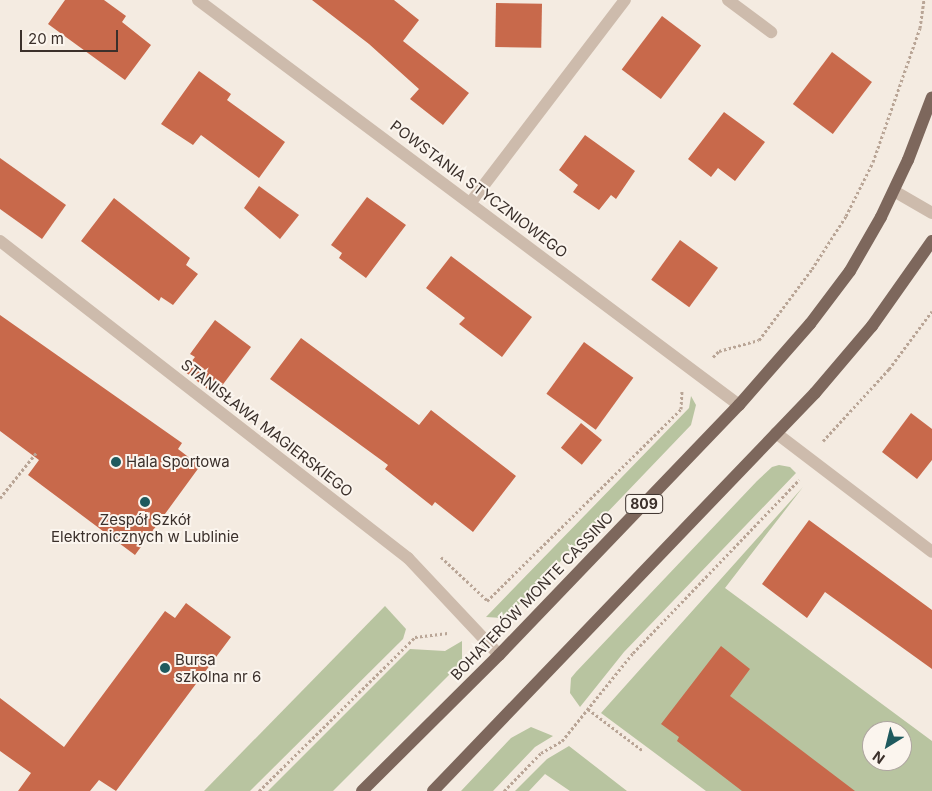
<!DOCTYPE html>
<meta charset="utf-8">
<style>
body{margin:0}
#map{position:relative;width:932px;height:791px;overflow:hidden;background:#f4ebe1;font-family:Inter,sans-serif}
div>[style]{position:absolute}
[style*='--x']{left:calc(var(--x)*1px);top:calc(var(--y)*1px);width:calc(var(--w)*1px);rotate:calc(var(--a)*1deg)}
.green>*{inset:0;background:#b8c4a0}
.building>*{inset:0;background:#c8694b;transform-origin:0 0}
.path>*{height:3px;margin-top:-1.5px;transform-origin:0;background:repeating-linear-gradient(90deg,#b9a596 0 2.5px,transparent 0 5px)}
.service>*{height:12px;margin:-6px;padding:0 6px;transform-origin:6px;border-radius:6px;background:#cdbbac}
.minor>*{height:12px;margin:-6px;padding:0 6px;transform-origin:6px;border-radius:6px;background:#cdbbac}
.primary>*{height:12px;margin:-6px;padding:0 6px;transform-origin:6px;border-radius:6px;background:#7d675c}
.dots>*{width:14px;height:14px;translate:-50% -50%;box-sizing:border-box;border:2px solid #fbf5ee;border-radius:50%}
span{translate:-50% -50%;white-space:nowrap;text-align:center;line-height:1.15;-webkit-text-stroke:4px #fbf5ee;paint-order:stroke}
.shield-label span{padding:1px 4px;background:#fbf5ee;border:1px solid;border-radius:4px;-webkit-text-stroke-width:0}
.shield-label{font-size:14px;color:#3b302b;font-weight:700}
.street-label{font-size:15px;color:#3b302b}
.poi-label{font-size:15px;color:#3b302b}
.left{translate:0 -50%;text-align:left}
.north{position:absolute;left:862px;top:721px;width:50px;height:50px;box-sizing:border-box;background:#fbf5ee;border:1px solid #aea6a0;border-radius:50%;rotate:216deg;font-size:14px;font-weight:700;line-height:20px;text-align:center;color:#3b302b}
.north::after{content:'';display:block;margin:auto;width:18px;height:22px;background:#1f5a5e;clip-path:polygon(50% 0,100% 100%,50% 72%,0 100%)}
.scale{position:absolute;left:20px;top:30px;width:98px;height:22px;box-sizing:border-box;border:2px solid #3b302b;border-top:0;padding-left:6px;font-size:15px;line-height:18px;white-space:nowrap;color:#3b302b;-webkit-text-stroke:4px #fbf5ee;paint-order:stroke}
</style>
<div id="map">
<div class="green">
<div style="clip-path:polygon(691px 396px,696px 405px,691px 425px,511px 613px,502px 618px,486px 617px,689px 408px)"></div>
<div style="clip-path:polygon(779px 465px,790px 467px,796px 473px,624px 652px,580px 707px,570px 693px,571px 678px,576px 672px,757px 481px,772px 467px)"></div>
<div style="clip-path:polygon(evenodd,803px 487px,725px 588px,932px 741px,932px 791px,706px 791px,601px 713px,803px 487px,872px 731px,902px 731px,902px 761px,872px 761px,872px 731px)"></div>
<div style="clip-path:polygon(385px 606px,406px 629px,403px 639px,250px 791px,204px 791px)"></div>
<div style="clip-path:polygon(462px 641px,462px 659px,458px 666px,333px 791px,268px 791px,410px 649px,445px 651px)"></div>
<div style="clip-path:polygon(531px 727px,553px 736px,535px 747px,493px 791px,461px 791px,511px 738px)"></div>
<div style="clip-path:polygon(569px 746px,627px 791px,570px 791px,545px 774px,529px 791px,515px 791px,547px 759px)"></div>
</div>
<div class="building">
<div style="clip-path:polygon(65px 0,104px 0,126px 16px,122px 22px,151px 45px,125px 80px,48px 24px)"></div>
<div style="clip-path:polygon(312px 0,394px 0,419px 20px,403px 41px,469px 93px,443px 125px,410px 99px,419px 89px,369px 44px)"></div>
<div style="left:496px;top:3px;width:46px;height:44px;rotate:1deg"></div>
<div style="left:662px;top:16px;width:49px;height:67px;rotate:37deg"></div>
<div style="left:832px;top:52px;width:50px;height:65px;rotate:37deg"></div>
<div style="clip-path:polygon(199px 71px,231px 94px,227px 100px,285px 142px,259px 178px,201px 135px,193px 145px,161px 124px)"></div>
<div style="clip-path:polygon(724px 112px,765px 142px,735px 181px,718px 168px,711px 177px,688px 159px)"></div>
<div style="clip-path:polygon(585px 135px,635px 171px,616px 199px,611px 195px,599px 210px,573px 192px,578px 185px,559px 170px)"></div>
<div style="clip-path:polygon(0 158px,66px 205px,42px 239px,0 209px)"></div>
<div style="clip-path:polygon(259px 186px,299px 215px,280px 239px,244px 208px)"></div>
<div style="clip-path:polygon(367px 197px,406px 225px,366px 278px,339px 258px,342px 253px,331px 245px)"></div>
<div style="clip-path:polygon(114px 198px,190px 258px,186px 265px,198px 274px,173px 305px,161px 297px,159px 301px,81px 241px)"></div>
<div style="left:680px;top:240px;width:47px;height:49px;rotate:36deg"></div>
<div style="clip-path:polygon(451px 256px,532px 317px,502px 357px,459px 324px,465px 318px,426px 288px)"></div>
<div style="clip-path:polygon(0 315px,182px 443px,178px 449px,200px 466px,135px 555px,28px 475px,39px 460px,0 431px)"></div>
<div style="clip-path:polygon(215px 320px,251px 347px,215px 395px,184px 371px,195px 357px,190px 354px)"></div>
<div style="clip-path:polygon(301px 338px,419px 425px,431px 410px,516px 476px,473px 532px,435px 502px,432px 506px,385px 469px,388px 465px,270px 379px)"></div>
<div style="left:584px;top:342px;width:61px;height:64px;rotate:36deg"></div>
<div style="clip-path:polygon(911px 413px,932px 429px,932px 460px,917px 479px,882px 452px)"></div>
<div style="left:581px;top:423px;width:27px;height:32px;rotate:39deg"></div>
<div style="clip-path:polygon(809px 520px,932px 610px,932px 669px,825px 592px,807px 618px,762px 584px)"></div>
<div style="clip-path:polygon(186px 603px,231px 637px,116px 791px,99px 780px,90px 791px,18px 791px,31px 773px,0 751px,0 698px,64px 747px,165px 611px,175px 618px)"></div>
<div style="clip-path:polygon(721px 646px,750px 669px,730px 696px,855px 791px,742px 791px,677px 741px,679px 737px,661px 724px)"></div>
</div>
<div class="path">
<div style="--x:713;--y:357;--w:8;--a:-45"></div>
<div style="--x:719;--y:351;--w:41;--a:-15.4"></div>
<div style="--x:759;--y:340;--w:89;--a:-53.3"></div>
<div style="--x:812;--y:269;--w:63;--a:-57.3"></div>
<div style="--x:846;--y:216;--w:60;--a:-63.4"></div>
<div style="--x:873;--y:162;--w:142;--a:-70.7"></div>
<div style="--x:920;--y:28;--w:28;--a:-82"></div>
<div style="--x:823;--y:441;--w:98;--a:-47.5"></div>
<div style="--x:889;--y:369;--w:72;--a:-53.4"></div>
<div style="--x:0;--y:498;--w:58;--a:-51.3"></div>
<div style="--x:441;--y:557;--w:63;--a:43.1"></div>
<div style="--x:487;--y:601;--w:273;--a:-44.7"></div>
<div style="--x:681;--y:409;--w:18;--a:-87"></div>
<div style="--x:588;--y:709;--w:68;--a:37.2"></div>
<div style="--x:259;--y:791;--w:219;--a:-44.6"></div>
<div style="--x:415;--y:637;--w:33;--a:-7"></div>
<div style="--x:504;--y:791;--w:53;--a:-45.8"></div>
<div style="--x:541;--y:753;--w:24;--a:-30"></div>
<div style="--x:562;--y:741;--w:113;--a:-51.1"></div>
<div style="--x:633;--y:653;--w:240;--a:-46.2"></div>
</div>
<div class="service">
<div style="--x:728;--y:0;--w:54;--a:36.7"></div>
</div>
<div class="minor">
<div style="--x:198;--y:0;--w:676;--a:36.82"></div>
<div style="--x:894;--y:191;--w:44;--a:30.1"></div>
<div style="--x:471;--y:202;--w:254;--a:-52.7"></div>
<div style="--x:0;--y:241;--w:517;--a:37.85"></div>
<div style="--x:408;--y:558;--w:133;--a:46.8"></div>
<div style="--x:776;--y:433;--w:196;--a:37.3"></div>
</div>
<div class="primary">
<div style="--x:362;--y:791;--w:193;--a:-44.8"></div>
<div style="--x:499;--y:655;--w:347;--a:-46.2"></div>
<div style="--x:739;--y:405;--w:108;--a:-48.8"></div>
<div style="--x:810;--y:324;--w:66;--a:-53"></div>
<div style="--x:850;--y:271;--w:62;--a:-60.1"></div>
<div style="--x:881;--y:217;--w:63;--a:-64.7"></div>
<div style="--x:908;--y:160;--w:67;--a:-69.1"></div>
<div style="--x:433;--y:791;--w:552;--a:-46.18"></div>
<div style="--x:815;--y:393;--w:88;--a:-49.6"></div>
<div style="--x:872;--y:326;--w:104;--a:-54.8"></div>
</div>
<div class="dots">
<div style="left:116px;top:462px;background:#1f5a5e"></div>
<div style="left:145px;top:502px;background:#1f5a5e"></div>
<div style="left:165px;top:668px;background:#1f5a5e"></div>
</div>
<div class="shield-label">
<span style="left:644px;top:504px">809</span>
</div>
<div class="street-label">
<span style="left:479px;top:189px;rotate:37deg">POWSTANIA STYCZNIOWEGO</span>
<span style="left:267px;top:428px;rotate:38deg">STANISŁAWA MAGIERSKIEGO</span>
<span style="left:532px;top:596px;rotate:-46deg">BOHATERÓW MONTE CASSINO</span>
</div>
<div class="poi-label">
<span class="left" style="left:126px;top:462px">Hala Sportowa</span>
<span style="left:145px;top:528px">Zespół Szkół<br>Elektronicznych w Lublinie</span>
<span class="left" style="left:175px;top:668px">Bursa<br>szkolna nr 6</span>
</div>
<div class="north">N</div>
<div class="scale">20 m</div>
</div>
